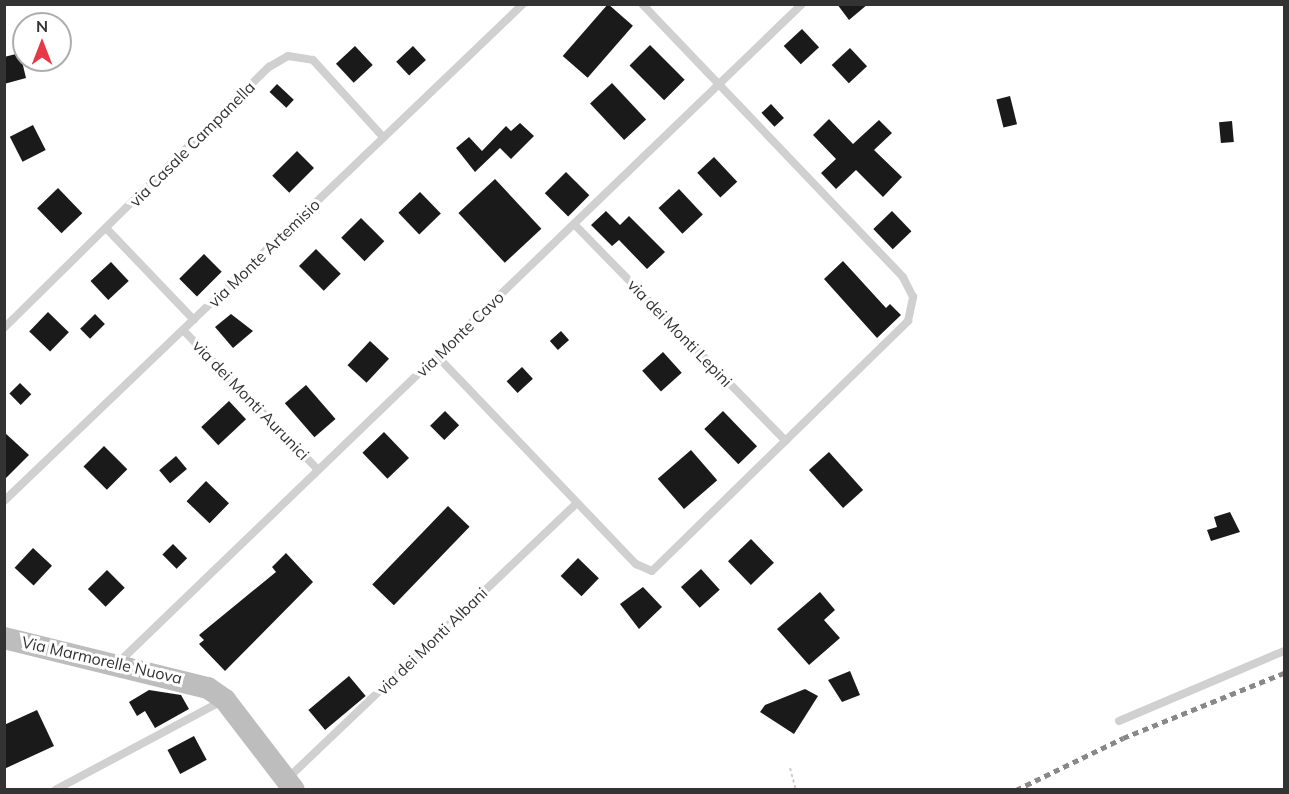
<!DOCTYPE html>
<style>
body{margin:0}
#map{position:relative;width:1289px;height:794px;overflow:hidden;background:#fff;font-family:Mulish,sans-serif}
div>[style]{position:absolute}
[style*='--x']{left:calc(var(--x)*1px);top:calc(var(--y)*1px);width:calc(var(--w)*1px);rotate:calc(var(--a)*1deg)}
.building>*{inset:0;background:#1a1a1a;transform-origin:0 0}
.path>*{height:2px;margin-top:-1px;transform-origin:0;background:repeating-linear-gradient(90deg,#cdcdcd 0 3px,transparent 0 6px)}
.lane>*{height:8px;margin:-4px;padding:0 4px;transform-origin:4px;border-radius:4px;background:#d0d0d0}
.secondary>*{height:22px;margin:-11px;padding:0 11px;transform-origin:11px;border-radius:11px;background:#bdbdbd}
.rail>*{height:4.5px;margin-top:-2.25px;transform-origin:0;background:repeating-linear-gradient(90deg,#888 0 6px,transparent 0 10.5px)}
span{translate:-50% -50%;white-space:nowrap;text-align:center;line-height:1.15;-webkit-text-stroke:6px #fff;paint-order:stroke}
.street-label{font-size:16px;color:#333}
.frame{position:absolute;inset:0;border:6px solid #333;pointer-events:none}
.north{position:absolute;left:12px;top:12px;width:60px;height:60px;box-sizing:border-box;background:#fff;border:2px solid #adadad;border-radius:50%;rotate:0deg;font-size:16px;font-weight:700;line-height:24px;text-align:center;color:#333}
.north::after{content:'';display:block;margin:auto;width:21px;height:27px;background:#e63946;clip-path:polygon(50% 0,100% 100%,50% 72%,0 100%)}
</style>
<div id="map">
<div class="building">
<div style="left:608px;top:4px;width:33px;height:69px;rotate:41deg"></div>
<div style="clip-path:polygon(837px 4px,868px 4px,849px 20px)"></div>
<div style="left:802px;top:29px;width:25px;height:25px;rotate:47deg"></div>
<div style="left:650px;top:45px;width:49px;height:29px;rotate:45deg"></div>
<div style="left:355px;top:46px;width:26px;height:26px;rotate:47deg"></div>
<div style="left:413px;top:46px;width:19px;height:23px;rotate:47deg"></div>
<div style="left:850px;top:48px;width:25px;height:25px;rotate:47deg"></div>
<div style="clip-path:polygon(20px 53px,26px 78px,4px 84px,4px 57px)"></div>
<div style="left:612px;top:83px;width:50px;height:30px;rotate:47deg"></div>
<div style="left:277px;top:84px;width:23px;height:11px;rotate:43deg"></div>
<div style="left:1010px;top:96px;width:29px;height:14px;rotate:76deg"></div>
<div style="left:771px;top:104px;width:19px;height:13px;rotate:47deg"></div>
<div style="clip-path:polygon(829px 119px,853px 144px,879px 120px,892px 133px,874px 150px,902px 177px,883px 197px,856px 170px,836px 189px,821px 173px,836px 159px,813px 135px)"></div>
<div style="left:1232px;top:121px;width:21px;height:13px;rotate:85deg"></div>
<div style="clip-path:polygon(520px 123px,534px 136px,511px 159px,500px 148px,475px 172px,456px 148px,469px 137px,482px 151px,506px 126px,511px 131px)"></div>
<div style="left:33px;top:125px;width:28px;height:26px;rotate:63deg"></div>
<div style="left:297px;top:151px;width:24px;height:35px;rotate:45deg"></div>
<div style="left:714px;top:157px;width:34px;height:23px;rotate:47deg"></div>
<div style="left:566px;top:172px;width:33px;height:30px;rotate:45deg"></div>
<div style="left:495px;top:179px;width:68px;height:50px;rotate:47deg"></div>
<div style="left:58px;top:188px;width:35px;height:29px;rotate:46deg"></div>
<div style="left:679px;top:189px;width:35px;height:28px;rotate:47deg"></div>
<div style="left:420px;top:192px;width:30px;height:30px;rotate:46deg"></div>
<div style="clip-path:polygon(606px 211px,620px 225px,629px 216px,665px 252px,647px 269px,619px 240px,612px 246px,591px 225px)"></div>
<div style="left:892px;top:211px;width:28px;height:26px;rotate:46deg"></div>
<div style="left:361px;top:218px;width:33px;height:28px;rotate:45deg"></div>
<div style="left:316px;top:249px;width:35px;height:24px;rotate:45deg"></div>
<div style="left:204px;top:254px;width:25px;height:35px;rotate:45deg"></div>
<div style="clip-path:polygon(843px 261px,886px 308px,890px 304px,901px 315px,877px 338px,824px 279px)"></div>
<div style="left:111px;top:262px;width:26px;height:28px;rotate:47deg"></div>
<div style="left:48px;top:312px;width:29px;height:27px;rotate:44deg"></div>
<div style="left:95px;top:314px;width:14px;height:21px;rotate:45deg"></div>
<div style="clip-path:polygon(231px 314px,253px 331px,233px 348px,215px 327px)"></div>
<div style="left:561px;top:331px;width:12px;height:15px;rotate:48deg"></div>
<div style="left:370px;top:341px;width:26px;height:33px;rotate:43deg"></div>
<div style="left:663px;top:352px;width:28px;height:28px;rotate:48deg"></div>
<div style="left:522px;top:367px;width:16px;height:21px;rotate:47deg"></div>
<div style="left:20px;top:383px;width:16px;height:15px;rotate:45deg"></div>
<div style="left:306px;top:385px;width:45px;height:28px;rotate:49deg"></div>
<div style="left:229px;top:401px;width:25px;height:38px;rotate:47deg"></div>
<div style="left:445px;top:411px;width:20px;height:21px;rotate:45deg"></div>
<div style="left:723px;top:411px;width:49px;height:26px;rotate:46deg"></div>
<div style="clip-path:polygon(4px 432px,29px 455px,4px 480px)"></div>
<div style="left:384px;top:432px;width:36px;height:30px;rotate:46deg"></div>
<div style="left:104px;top:446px;width:33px;height:29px;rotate:45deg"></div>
<div style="left:691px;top:450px;width:40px;height:44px;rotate:49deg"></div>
<div style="left:829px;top:452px;width:51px;height:27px;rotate:48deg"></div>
<div style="left:176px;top:456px;width:17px;height:22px;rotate:50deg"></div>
<div style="left:206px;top:481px;width:32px;height:28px;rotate:44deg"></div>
<div style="left:448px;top:506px;width:30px;height:109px;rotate:44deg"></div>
<div style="clip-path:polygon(1230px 512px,1240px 532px,1211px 541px,1207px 530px,1217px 527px,1214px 517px)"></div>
<div style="left:751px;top:539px;width:33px;height:32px;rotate:46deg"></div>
<div style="left:173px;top:544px;width:20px;height:15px;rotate:45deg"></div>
<div style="left:33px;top:548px;width:26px;height:27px;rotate:43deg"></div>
<div style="clip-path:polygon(286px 553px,313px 582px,225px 671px,199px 644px,204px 640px,199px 635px,276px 572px,272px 567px)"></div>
<div style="left:578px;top:558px;width:29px;height:25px;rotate:44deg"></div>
<div style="left:701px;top:569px;width:28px;height:27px;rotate:48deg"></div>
<div style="left:107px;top:570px;width:25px;height:27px;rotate:45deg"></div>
<div style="clip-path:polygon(643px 587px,662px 607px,639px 629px,620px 604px)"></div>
<div style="clip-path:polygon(820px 592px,835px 610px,824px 620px,840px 638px,809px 665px,777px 629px)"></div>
<div style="clip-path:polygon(850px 671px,860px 695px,842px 702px,828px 680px)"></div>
<div style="left:349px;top:676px;width:26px;height:53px;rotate:50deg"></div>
<div style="clip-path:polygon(805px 689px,818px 696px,794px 734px,760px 712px,765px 705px)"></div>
<div style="clip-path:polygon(149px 690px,181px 695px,189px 709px,155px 728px,145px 711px,137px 716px,129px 702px)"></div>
<div style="clip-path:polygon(37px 710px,54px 746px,4px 769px,4px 725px)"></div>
<div style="left:194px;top:736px;width:27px;height:30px;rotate:62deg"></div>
</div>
<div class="path">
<div style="--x:790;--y:768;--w:23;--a:75"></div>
</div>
<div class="lane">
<div style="--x:574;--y:224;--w:303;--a:45.7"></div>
<div style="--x:106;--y:228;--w:127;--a:46.3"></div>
<div style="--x:4;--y:328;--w:372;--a:-44.6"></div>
<div style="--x:269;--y:67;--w:22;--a:-30"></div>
<div style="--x:288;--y:56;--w:25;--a:9"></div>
<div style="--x:313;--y:60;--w:105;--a:47.7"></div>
<div style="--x:183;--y:330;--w:194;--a:46"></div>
<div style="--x:437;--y:356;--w:288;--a:46.3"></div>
<div style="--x:636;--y:564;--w:17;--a:24"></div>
<div style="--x:652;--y:571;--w:358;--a:-44.3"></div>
<div style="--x:908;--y:321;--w:25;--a:-78"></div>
<div style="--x:913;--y:297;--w:22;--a:-117"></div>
<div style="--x:903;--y:277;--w:378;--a:-133.7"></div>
<div style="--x:4;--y:501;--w:719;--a:-43.76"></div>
<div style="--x:118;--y:663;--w:950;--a:-43.93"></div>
<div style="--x:1119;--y:721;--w:179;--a:-23"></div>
<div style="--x:287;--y:779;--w:400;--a:-43.6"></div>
<div style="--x:55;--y:790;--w:187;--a:-28.1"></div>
</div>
<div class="secondary">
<div style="--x:4;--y:638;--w:210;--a:13.8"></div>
<div style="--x:208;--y:688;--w:21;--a:35"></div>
<div style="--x:225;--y:700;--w:113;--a:52.5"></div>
</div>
<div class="rail">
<div style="--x:1016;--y:790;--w:119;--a:-25.9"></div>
<div style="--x:1123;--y:738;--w:174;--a:-22"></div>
</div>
<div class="street-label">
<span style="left:192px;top:144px;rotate:-45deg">via Casale Campanella</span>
<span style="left:264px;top:253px;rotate:-44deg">via Monte Artemisio</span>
<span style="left:680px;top:333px;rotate:46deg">via dei Monti Lepini</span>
<span style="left:460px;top:334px;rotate:-44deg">via Monte Cavo</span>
<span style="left:251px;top:400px;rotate:46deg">via dei Monti Aurunici</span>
<span style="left:432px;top:641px;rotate:-44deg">via dei Monti Albani</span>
<span style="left:102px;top:660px;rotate:13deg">Via Marmorelle Nuova</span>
</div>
<div class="frame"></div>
<div class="north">N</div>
</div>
